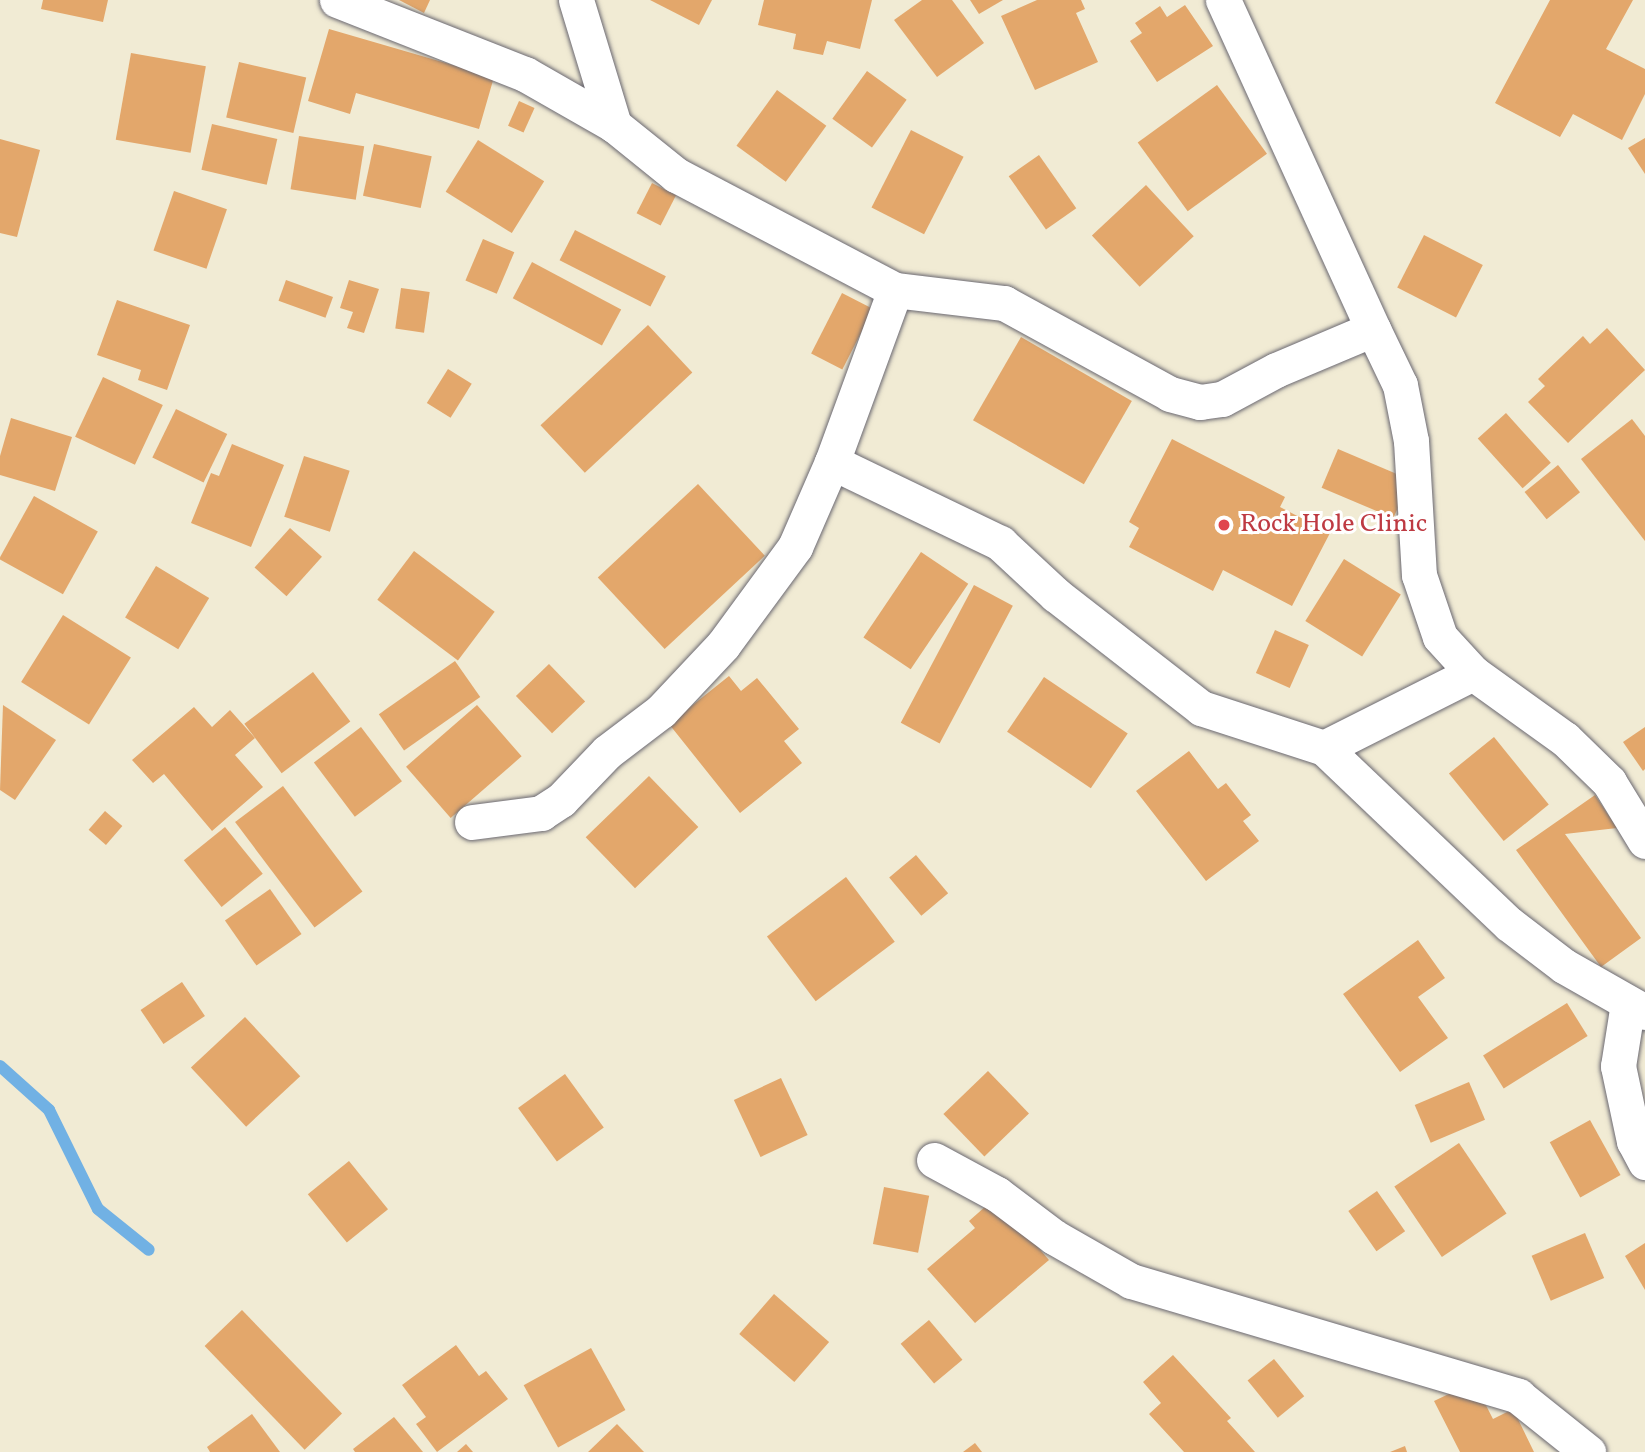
<!DOCTYPE html>
<style>
body{margin:0}
#map{position:relative;width:1645px;height:1452px;overflow:hidden;background:#f1ebd4;font-family:Vollkorn,serif}
div>[style]{position:absolute}
[style*='--x']{left:calc(var(--x)*1px);top:calc(var(--y)*1px);width:calc(var(--w)*1px);rotate:calc(var(--a)*1deg)}
.stream>*{height:12px;margin:-6px;padding:0 6px;transform-origin:6px;border-radius:6px;background:#71b1e4}
.building>*{inset:0;background:#e3a76b;transform-origin:0 0}
.roads{filter:drop-shadow(0 0 2px #6a6871) drop-shadow(0 0 2px #6a6871)}
.street>*{height:35px;margin:-17.5px;padding:0 17.5px;transform-origin:17.5px;border-radius:17.5px;background:#fff}
.dots>*{width:19px;height:19px;translate:-50% -50%;box-sizing:border-box;border:4px solid #fff;border-radius:50%}
span{translate:-50% -50%;white-space:nowrap;text-align:center;line-height:1.15;-webkit-text-stroke:6px #fff;paint-order:stroke}
.health-label{font-size:26px;color:#be3a42}
.left{translate:0 -50%;text-align:left}
</style>
<div id="map">
<div class="stream">
<div style="--x:0;--y:1066;--w:66;--a:41.9"></div>
<div style="--x:49;--y:1110;--w:110;--a:63.7"></div>
<div style="--x:98;--y:1209;--w:65;--a:38.8"></div>
</div>
<div class="building">
<div style="clip-path:polygon(43px 0,108px 0,103px 22px,41px 9px)"></div>
<div style="clip-path:polygon(399px 0,430px 0,424px 13px)"></div>
<div style="clip-path:polygon(650px 0,712px 0,699px 25px)"></div>
<div style="clip-path:polygon(764px 0,872px 0,860px 49px,827px 41px,823px 55px,793px 49px,796px 34px,758px 25px)"></div>
<div style="clip-path:polygon(922px 0,952px 0,984px 43px,937px 77px,894px 20px)"></div>
<div style="clip-path:polygon(970px 0,1003px 0,979px 14px)"></div>
<div style="clip-path:polygon(1037px 0,1081px 0,1085px 9px,1076px 13px,1098px 62px,1035px 90px,1001px 16px)"></div>
<div style="clip-path:polygon(1550px 0,1633px 0,1606px 49px,1645px 69px,1645px 94px,1622px 140px,1573px 114px,1560px 137px,1495px 103px)"></div>
<div style="clip-path:polygon(1185px 5px,1213px 46px,1157px 82px,1130px 41px,1142px 33px,1135px 23px,1160px 6px,1167px 17px)"></div>
<div style="clip-path:polygon(329px 29px,494px 77px,479px 129px,356px 93px,350px 114px,308px 101px)"></div>
<div style="left:131px;top:53px;width:76px;height:88px;rotate:10deg"></div>
<div style="left:239px;top:62px;width:69px;height:57px;rotate:13deg"></div>
<div style="left:867px;top:71px;width:49px;height:59px;rotate:36deg"></div>
<div style="left:1217px;top:85px;width:85px;height:98px;rotate:54deg"></div>
<div style="left:777px;top:90px;width:61px;height:69px;rotate:36deg"></div>
<div style="left:519px;top:101px;width:17px;height:27px;rotate:24deg"></div>
<div style="left:212px;top:124px;width:67px;height:47px;rotate:13deg"></div>
<div style="left:911px;top:130px;width:59px;height:87px;rotate:27deg"></div>
<div style="left:299px;top:136px;width:66px;height:54px;rotate:9deg"></div>
<div style="clip-path:polygon(1645px 138px,1645px 174px,1628px 148px)"></div>
<div style="clip-path:polygon(0 139px,40px 150px,17px 237px,0 233px)"></div>
<div style="left:478px;top:140px;width:78px;height:61px;rotate:32deg"></div>
<div style="left:374px;top:144px;width:59px;height:53px;rotate:12deg"></div>
<div style="left:1039px;top:155px;width:65px;height:37px;rotate:55deg"></div>
<div style="left:652px;top:183px;width:27px;height:34px;rotate:27deg"></div>
<div style="left:1146px;top:185px;width:70px;height:74px;rotate:47deg"></div>
<div style="left:174px;top:191px;width:56px;height:63px;rotate:19deg"></div>
<div style="left:575px;top:230px;width:102px;height:34px;rotate:27deg"></div>
<div style="left:1424px;top:235px;width:66px;height:59px;rotate:27deg"></div>
<div style="left:483px;top:239px;width:34px;height:45px;rotate:23deg"></div>
<div style="left:532px;top:262px;width:101px;height:41px;rotate:28deg"></div>
<div style="left:286px;top:280px;width:50px;height:22px;rotate:20deg"></div>
<div style="clip-path:polygon(349px 280px,379px 289px,364px 333px,347px 328px,353px 312px,340px 308px)"></div>
<div style="left:401px;top:288px;width:29px;height:41px;rotate:8deg"></div>
<div style="left:842px;top:293px;width:35px;height:68px;rotate:27deg"></div>
<div style="clip-path:polygon(117px 300px,190px 325px,167px 390px,138px 380px,141px 370px,97px 355px)"></div>
<div style="left:648px;top:325px;width:65px;height:147px;rotate:47deg"></div>
<div style="clip-path:polygon(1607px 328px,1645px 370px,1568px 443px,1528px 402px,1545px 386px,1538px 379px,1583px 336px,1590px 344px)"></div>
<div style="left:1021px;top:337px;width:128px;height:96px;rotate:30deg"></div>
<div style="left:448px;top:369px;width:28px;height:40px;rotate:32deg"></div>
<div style="left:103px;top:377px;width:66px;height:66px;rotate:25deg"></div>
<div style="left:176px;top:409px;width:57px;height:54px;rotate:26deg"></div>
<div style="left:1506px;top:413px;width:67px;height:38px;rotate:48deg"></div>
<div style="clip-path:polygon(11px 418px,72px 437px,55px 491px,0 475px,0 456px)"></div>
<div style="clip-path:polygon(1632px 419px,1645px 436px,1645px 541px,1581px 459px)"></div>
<div style="clip-path:polygon(1172px 439px,1285px 497px,1280px 507px,1330px 533px,1292px 606px,1223px 570px,1213px 591px,1129px 547px,1139px 528px,1129px 522px)"></div>
<div style="clip-path:polygon(232px 444px,284px 465px,251px 547px,191px 523px,211px 473px,219px 476px)"></div>
<div style="left:1338px;top:449px;width:78px;height:42px;rotate:23deg"></div>
<div style="left:304px;top:456px;width:48px;height:64px;rotate:18deg"></div>
<div style="left:1558px;top:465px;width:35px;height:43px;rotate:51deg"></div>
<div style="left:698px;top:484px;width:98px;height:137px;rotate:47deg"></div>
<div style="left:34px;top:496px;width:73px;height:72px;rotate:29deg"></div>
<div style="left:290px;top:528px;width:43px;height:53px;rotate:42deg"></div>
<div style="left:414px;top:551px;width:101px;height:61px;rotate:37deg"></div>
<div style="left:921px;top:552px;width:57px;height:103px;rotate:34deg"></div>
<div style="left:1344px;top:559px;width:67px;height:73px;rotate:32deg"></div>
<div style="left:156px;top:566px;width:62px;height:60px;rotate:31deg"></div>
<div style="left:974px;top:585px;width:44px;height:156px;rotate:28deg"></div>
<div style="left:63px;top:615px;width:80px;height:79px;rotate:32deg"></div>
<div style="left:1275px;top:630px;width:37px;height:47px;rotate:24deg"></div>
<div style="left:455px;top:661px;width:44px;height:93px;rotate:55deg"></div>
<div style="left:549px;top:664px;width:52px;height:46px;rotate:46deg"></div>
<div style="left:313px;top:672px;width:62px;height:86px;rotate:53deg"></div>
<div style="clip-path:polygon(729px 676px,741px 691px,757px 678px,799px 729px,784px 741px,802px 763px,740px 813px,669px 724px)"></div>
<div style="left:1044px;top:677px;width:101px;height:66px;rotate:34deg"></div>
<div style="clip-path:polygon(3px 705px,56px 740px,15px 800px,0 790px)"></div>
<div style="left:477px;top:705px;width:68px;height:94px;rotate:49deg"></div>
<div style="clip-path:polygon(194px 707px,212px 727px,230px 710px,255px 738px,235px 755px,263px 787px,212px 831px,164px 774px,153px 783px,132px 760px)"></div>
<div style="left:361px;top:727px;width:68px;height:59px;rotate:53deg"></div>
<div style="clip-path:polygon(1645px 727px,1645px 769px,1643px 771px,1623px 742px)"></div>
<div style="left:1494px;top:737px;width:87px;height:58px;rotate:51deg"></div>
<div style="clip-path:polygon(1189px 751px,1218px 789px,1226px 783px,1251px 815px,1243px 821px,1259px 841px,1206px 881px,1136px 791px)"></div>
<div style="left:649px;top:776px;width:71px;height:88px;rotate:46deg"></div>
<div style="left:283px;top:786px;width:132px;height:60px;rotate:53deg"></div>
<div style="clip-path:polygon(1595px 795px,1617px 828px,1565px 834px,1641px 938px,1601px 967px,1516px 850px)"></div>
<div style="left:105px;top:811px;width:23px;height:25px;rotate:41deg"></div>
<div style="left:225px;top:827px;width:60px;height:53px;rotate:51deg"></div>
<div style="left:916px;top:855px;width:50px;height:35px;rotate:50deg"></div>
<div style="left:846px;top:877px;width:81px;height:99px;rotate:53deg"></div>
<div style="left:270px;top:889px;width:55px;height:55px;rotate:55deg"></div>
<div style="clip-path:polygon(1418px 940px,1445px 978px,1418px 997px,1448px 1038px,1400px 1072px,1343px 994px)"></div>
<div style="left:182px;top:982px;width:41px;height:50px;rotate:56deg"></div>
<div style="left:1567px;top:1003px;width:39px;height:99px;rotate:58deg"></div>
<div style="left:245px;top:1017px;width:81px;height:74px;rotate:47deg"></div>
<div style="left:988px;top:1071px;width:59px;height:62px;rotate:46deg"></div>
<div style="left:565px;top:1074px;width:66px;height:58px;rotate:54deg"></div>
<div style="left:781px;top:1078px;width:63px;height:52px;rotate:65deg"></div>
<div style="left:1469px;top:1082px;width:41px;height:59px;rotate:67deg"></div>
<div style="left:1590px;top:1120px;width:63px;height:46px;rotate:61deg"></div>
<div style="left:1459px;top:1143px;width:85px;height:78px;rotate:56deg"></div>
<div style="left:349px;top:1161px;width:62px;height:53px;rotate:51deg"></div>
<div style="left:884px;top:1187px;width:46px;height:58px;rotate:11deg"></div>
<div style="left:1377px;top:1191px;width:49px;height:35px;rotate:55deg"></div>
<div style="clip-path:polygon(995px 1198px,1049px 1260px,975px 1323px,927px 1269px,975px 1228px,969px 1221px)"></div>
<div style="left:1585px;top:1233px;width:49px;height:58px;rotate:67deg"></div>
<div style="clip-path:polygon(1645px 1243px,1645px 1290px,1625px 1256px)"></div>
<div style="left:774px;top:1294px;width:73px;height:53px;rotate:41deg"></div>
<div style="left:242px;top:1310px;width:144px;height:52px;rotate:46deg"></div>
<div style="left:929px;top:1320px;width:52px;height:37px;rotate:50deg"></div>
<div style="clip-path:polygon(456px 1345px,479px 1376px,486px 1371px,508px 1399px,437px 1452px,416px 1424px,426px 1417px,402px 1385px)"></div>
<div style="left:591px;top:1348px;width:71px;height:77px;rotate:61deg"></div>
<div style="clip-path:polygon(1173px 1355px,1231px 1418px,1227px 1421px,1255px 1452px,1184px 1452px,1149px 1414px,1161px 1403px,1143px 1382px)"></div>
<div style="left:1274px;top:1359px;width:48px;height:34px;rotate:51deg"></div>
<div style="clip-path:polygon(1474px 1382px,1493px 1419px,1513px 1409px,1534px 1452px,1460px 1452px,1434px 1401px)"></div>
<div style="clip-path:polygon(252px 1414px,280px 1452px,210px 1452px,207px 1447px)"></div>
<div style="clip-path:polygon(394px 1417px,423px 1452px,355px 1452px,353px 1449px)"></div>
<div style="clip-path:polygon(617px 1424px,644px 1452px,588px 1452px)"></div>
<div style="clip-path:polygon(975px 1443px,982px 1452px,963px 1452px)"></div>
<div style="clip-path:polygon(466px 1444px,473px 1452px,457px 1452px)"></div>
<div style="clip-path:polygon(1405px 1446px,1407px 1452px,1390px 1452px)"></div>
</div>
<div class="roads">
<div class="street">
<div style="--x:337;--y:0;--w:202;--a:21.5"></div>
<div style="--x:525;--y:74;--w:103;--a:29.8"></div>
<div style="--x:614;--y:125;--w:80;--a:38.9"></div>
<div style="--x:676;--y:175;--w:247;--a:27.7"></div>
<div style="--x:895;--y:290;--w:110;--a:6.8"></div>
<div style="--x:1004;--y:303;--w:189;--a:28.7"></div>
<div style="--x:1170;--y:394;--w:31;--a:15"></div>
<div style="--x:1200;--y:402;--w:22;--a:-8"></div>
<div style="--x:1222;--y:399;--w:61;--a:-28.2"></div>
<div style="--x:1276;--y:370;--w:105;--a:-22.9"></div>
<div style="--x:1373;--y:329;--w:62;--a:64.3"></div>
<div style="--x:1400;--y:385;--w:57;--a:78.9"></div>
<div style="--x:1411;--y:441;--w:134;--a:86.6"></div>
<div style="--x:1419;--y:575;--w:65;--a:71.3"></div>
<div style="--x:1440;--y:637;--w:49;--a:47.5"></div>
<div style="--x:1473;--y:673;--w:113;--a:35.7"></div>
<div style="--x:1565;--y:739;--w:62;--a:44.3"></div>
<div style="--x:1609;--y:782;--w:69;--a:58.6"></div>
<div style="--x:576;--y:0;--w:131;--a:73.1"></div>
<div style="--x:1223;--y:0;--w:362;--a:65.5"></div>
<div style="--x:832;--y:462;--w:187;--a:25.7"></div>
<div style="--x:1000;--y:543;--w:76;--a:42.9"></div>
<div style="--x:1056;--y:595;--w:184;--a:37.9"></div>
<div style="--x:1201;--y:708;--w:129;--a:18"></div>
<div style="--x:1324;--y:748;--w:167;--a:-26.7"></div>
<div style="--x:1324;--y:748;--w:255;--a:43.6"></div>
<div style="--x:1509;--y:924;--w:69;--a:37.4"></div>
<div style="--x:1564;--y:966;--w:93;--a:29.6"></div>
<div style="--x:472;--y:822;--w:70;--a:-7.4"></div>
<div style="--x:541;--y:813;--w:24;--a:-33"></div>
<div style="--x:561;--y:800;--w:66;--a:-46.2"></div>
<div style="--x:607;--y:752;--w:68;--a:-37.2"></div>
<div style="--x:661;--y:711;--w:91;--a:-46.8"></div>
<div style="--x:723;--y:645;--w:122;--a:-53.7"></div>
<div style="--x:795;--y:547;--w:93;--a:-66.5"></div>
<div style="--x:832;--y:462;--w:183;--a:-69.9"></div>
<div style="--x:1628;--y:1003;--w:64;--a:99"></div>
<div style="--x:1618;--y:1066;--w:77;--a:78"></div>
<div style="--x:1634;--y:1141;--w:24;--a:62"></div>
<div style="--x:934;--y:1160;--w:72;--a:28.4"></div>
<div style="--x:997;--y:1194;--w:71;--a:37"></div>
<div style="--x:1054;--y:1237;--w:89;--a:29.7"></div>
<div style="--x:1131;--y:1281;--w:404;--a:16.5"></div>
<div style="--x:1518;--y:1396;--w:90;--a:38.7"></div>
</div>
</div>
<div class="dots">
<div style="left:1224px;top:525px;background:#e0444e"></div>
</div>
<div class="health-label">
<span class="left" style="left:1240px;top:525px">Rock Hole Clinic</span>
</div>
</div>
